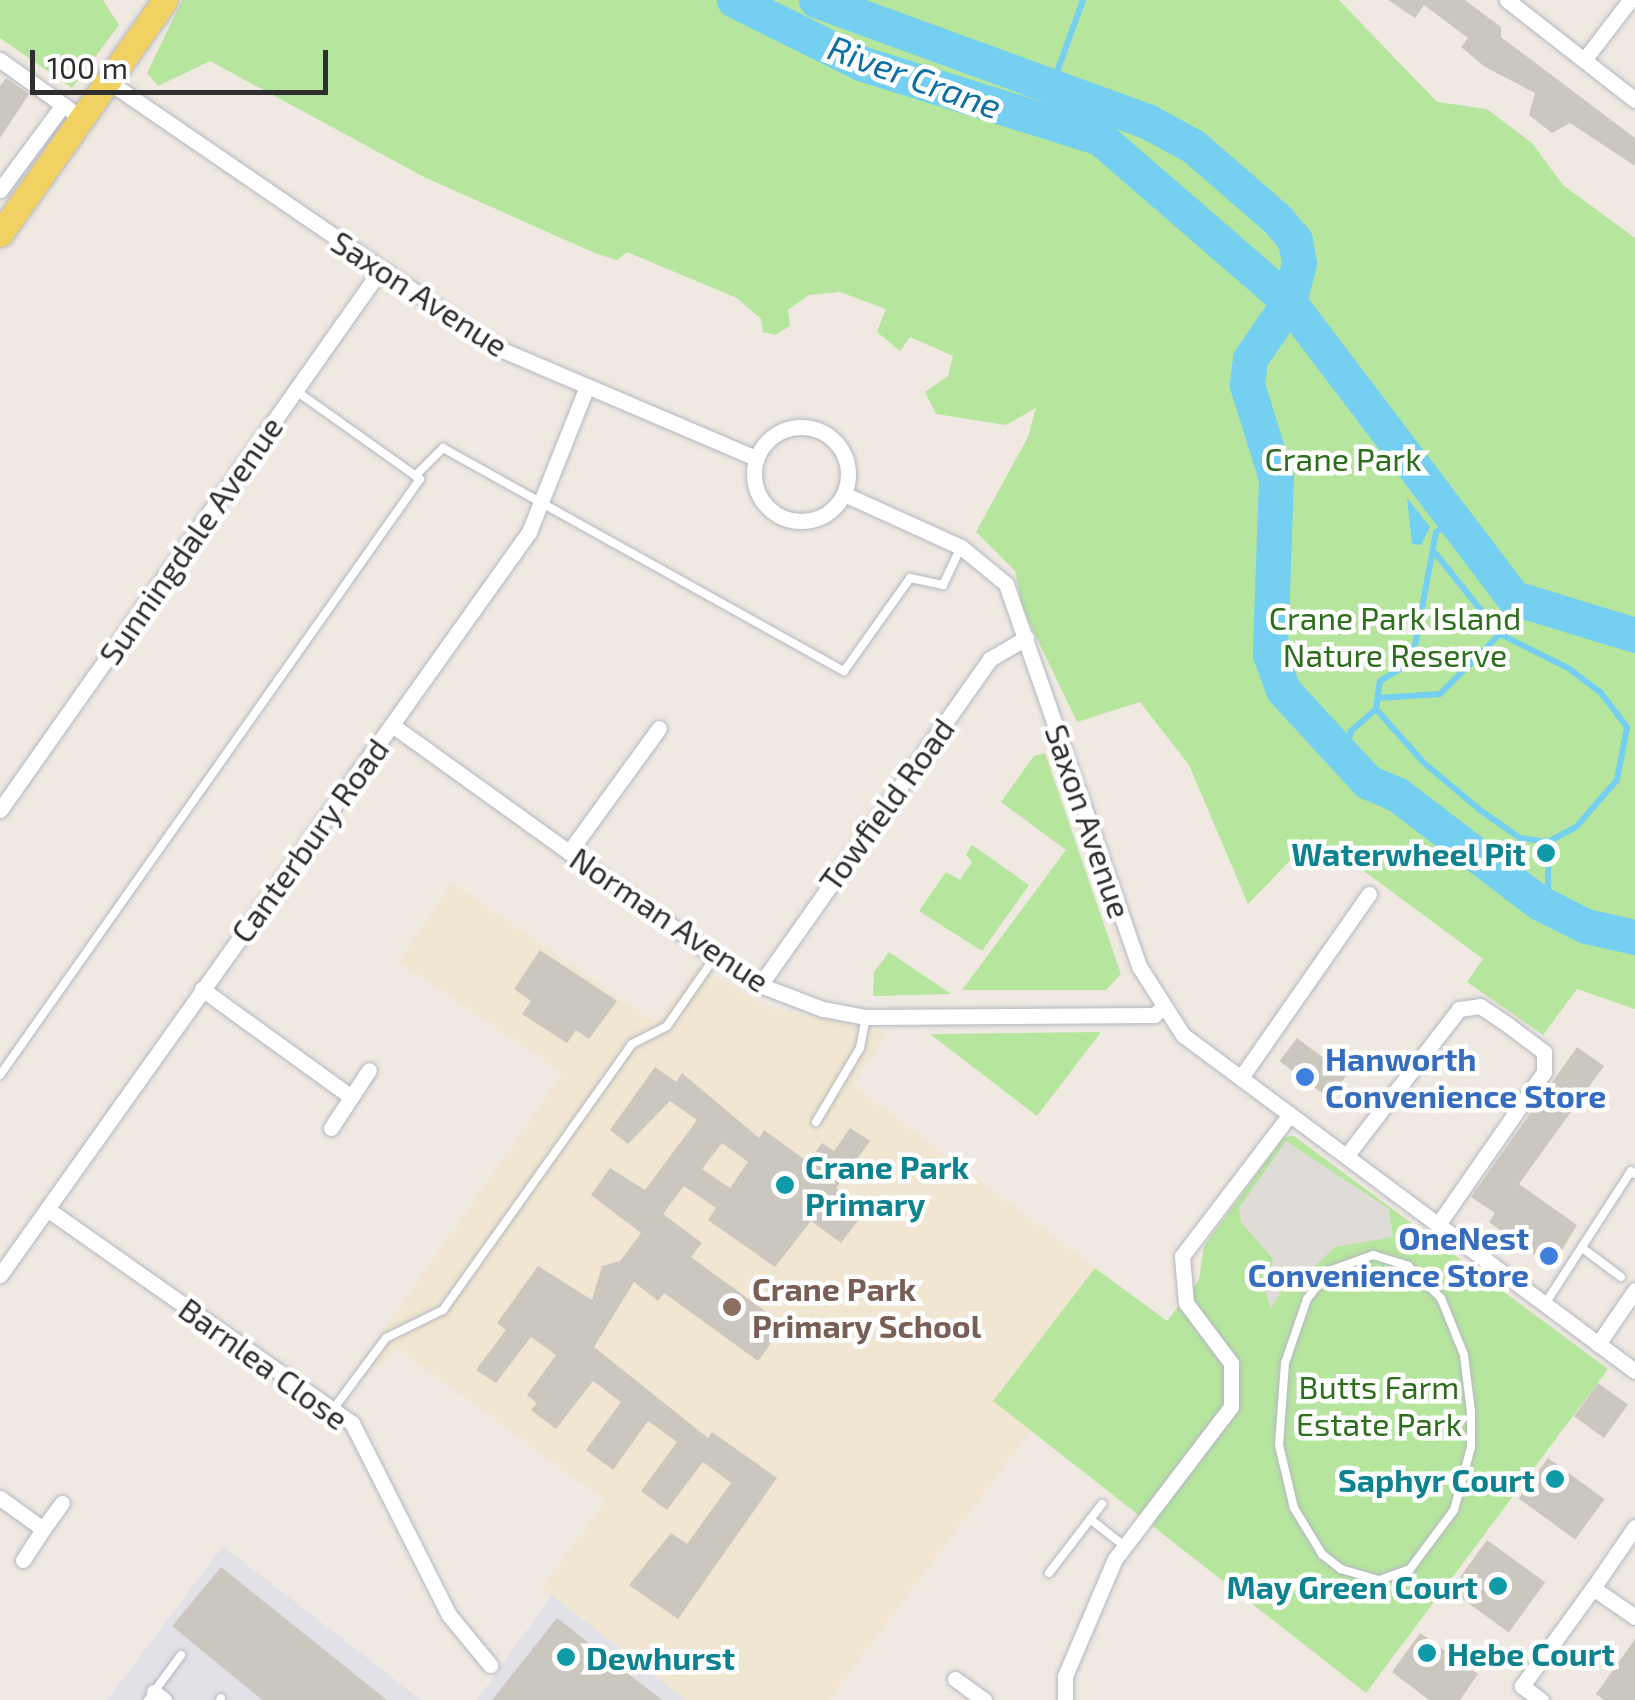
<!DOCTYPE html>
<style>
body{margin:0}
#map{position:relative;width:1635px;height:1700px;overflow:hidden;background:#efe9e1;font-family:"Exo 2",sans-serif}
div>[style]{position:absolute}
[style*='--x']{left:calc(var(--x)*1px);top:calc(var(--y)*1px);width:calc(var(--w)*1px);rotate:calc(var(--a)*1deg)}
.industrial>*{inset:0;background:#e3e1e8}
.education>*{inset:0;background:#f0e6d1}
.green>*{inset:0;background:#b6e59e}
.plaza>*{inset:0;background:#dfdcd8}
.water>*{inset:0;background:#75cff0}
.stream>*{height:6px;margin:-3px;padding:0 3px;transform-origin:3px;border-radius:3px;background:#75cff0}
.river>*{height:35px;margin:-17.5px;padding:0 17.5px;transform-origin:17.5px;border-radius:17.5px;background:#75cff0}
.building>*{inset:0;background:#cbc7bf;transform-origin:0 0}
.roads{filter:drop-shadow(0 0 2px #b4b7c1) drop-shadow(0 0 2px #b4b7c1)}
.lane>*{height:8px;margin:-4px;padding:0 4px;transform-origin:4px;border-radius:4px;background:#fff}
.street>*{height:15px;margin:-7.5px;padding:0 7.5px;transform-origin:7.5px;border-radius:7.5px;background:#fff}
.street>.ring{margin:-7.5px;padding:0;box-sizing:content-box;background:none;border:15px solid #fff;border-radius:50%}
.primary>*{height:25px;margin:-12.5px;padding:0 12.5px;transform-origin:12.5px;border-radius:12.5px;background:#f2d163}
.dots>*{width:28px;height:28px;translate:-50% -50%;box-sizing:border-box;border:5px solid #fff;border-radius:50%}
span{translate:-50% -50%;white-space:nowrap;text-align:center;line-height:1.15;-webkit-text-stroke:9px #fff;paint-order:stroke}
.street-label{font-size:32px;color:#2e2e2e}
.park-label{font-size:32px;color:#2c6e1b}
.culture-label{font-size:32px;color:#0d838f;font-weight:700}
.right{translate:-100% -50%;text-align:right}
.left{translate:0 -50%;text-align:left}
.shop-label{font-size:32px;color:#366cbe;font-weight:700}
.education-label{font-size:32px;color:#785e54;font-weight:700}
.water-label{font-size:35px;color:#0d6fa3;font-style:italic}
.scale{position:absolute;left:30px;top:50px;width:298px;height:45px;box-sizing:border-box;border:5px solid #2e2e2e;border-top:0;padding-left:12px;font-size:30px;line-height:35px;white-space:nowrap;color:#2e2e2e;-webkit-text-stroke:8px #fff;paint-order:stroke}
</style>
<div id="map">
<div class="industrial">
<div style="clip-path:polygon(223px 1546px,421px 1700px,107px 1700px)"></div>
<div style="clip-path:polygon(552px 1595px,686px 1700px,477px 1700px)"></div>
</div>
<div class="education">
<div style="clip-path:polygon(452px 883px,656px 1023px,698px 967px,768px 1007px,887px 1033px,853px 1085px,1095px 1268px,993px 1400px,1032px 1429px,829px 1700px,686px 1700px,542px 1587px,606px 1501px,396px 1347px,378px 1369px,364px 1358px,563px 1073px,399px 962px)"></div>
</div>
<div class="green">
<div style="clip-path:polygon(0 0,103px 0,119px 25px,72px 88px,0 38px)"></div>
<div style="clip-path:polygon(182px 0,1339px 0,1437px 102px,1487px 109px,1532px 143px,1563px 185px,1635px 238px,1635px 1009px,1577px 989px,1543px 1035px,1467px 982px,1483px 959px,1353px 863px,1306px 844px,1248px 904px,1189px 765px,1140px 702px,1077px 722px,1022px 607px,1015px 571px,976px 532px,1028px 437px,1036px 408px,1006px 425px,936px 414px,925px 392px,948px 376px,953px 356px,910px 337px,900px 351px,877px 332px,886px 309px,840px 292px,809px 295px,788px 310px,790px 326px,775px 335px,763px 332px,761px 319px,737px 298px,627px 252px,617px 260px,597px 254px,424px 177px,210px 61px,158px 86px,147px 73px)"></div>
<div style="clip-path:polygon(1045px 753px,1121px 974px,1106px 990px,962px 990px,1066px 850px,1001px 802px,1034px 756px)"></div>
<div style="clip-path:polygon(972px 845px,1029px 885px,982px 951px,919px 911px,946px 872px,960px 880px,972px 862px,966px 855px)"></div>
<div style="clip-path:polygon(889px 952px,951px 994px,873px 996px,874px 972px)"></div>
<div style="clip-path:polygon(1101px 1032px,1037px 1116px,930px 1034px)"></div>
<div style="clip-path:polygon(1294px 1136px,1608px 1369px,1366px 1693px,993px 1401px,1095px 1268px,1167px 1321px,1199px 1280px,1204px 1246px,1284px 1137px)"></div>
</div>
<div class="plaza">
<div style="clip-path:polygon(1286px 1141px,1389px 1209px,1393px 1237px,1335px 1247px,1293px 1287px,1291px 1277px,1271px 1308px,1266px 1294px,1273px 1259px,1241px 1222px,1239px 1208px)"></div>
</div>
<div class="water">
<div style="clip-path:polygon(1407px 498px,1430px 527px,1421px 545px,1412px 544px)"></div>
</div>
<div class="stream">
<div style="--x:1053;--y:83;--w:88;--a:-70.1"></div>
<div style="--x:1436;--y:554;--w:102;--a:51.3"></div>
<div style="--x:1500;--y:634;--w:76;--a:26.6"></div>
<div style="--x:1568;--y:668;--w:41;--a:37.1"></div>
<div style="--x:1601;--y:693;--w:43;--a:52.6"></div>
<div style="--x:1627;--y:727;--w:54;--a:100.7"></div>
<div style="--x:1617;--y:780;--w:62;--a:131.1"></div>
<div style="--x:1576;--y:827;--w:32;--a:152"></div>
<div style="--x:1548;--y:842;--w:64;--a:90"></div>
<div style="--x:1378;--y:698;--w:62;--a:-3.7"></div>
<div style="--x:1440;--y:694;--w:85;--a:-45"></div>
<div style="--x:1376;--y:709;--w:71;--a:48.4"></div>
<div style="--x:1423;--y:762;--w:75;--a:40.1"></div>
<div style="--x:1480;--y:810;--w:49;--a:35"></div>
<div style="--x:1520;--y:838;--w:28;--a:8"></div>
<div style="--x:1343;--y:758;--w:28;--a:-73"></div>
<div style="--x:1351;--y:731;--w:33;--a:-41"></div>
<div style="--x:1376;--y:709;--w:28;--a:-82"></div>
<div style="--x:1380;--y:681;--w:37;--a:-31"></div>
<div style="--x:1412;--y:662;--w:132;--a:-79.5"></div>
<div style="--x:1436;--y:532;--w:10;--a:-29"></div>
</div>
<div class="river">
<div style="--x:734;--y:0;--w:144;--a:26.4"></div>
<div style="--x:863;--y:64;--w:248;--a:17.3"></div>
<div style="--x:1100;--y:138;--w:250;--a:40.9"></div>
<div style="--x:1289;--y:302;--w:372;--a:52.8"></div>
<div style="--x:1514;--y:598;--w:127;--a:17"></div>
<div style="--x:816;--y:0;--w:352;--a:20.1"></div>
<div style="--x:1147;--y:121;--w:52;--a:28.5"></div>
<div style="--x:1193;--y:146;--w:113;--a:41"></div>
<div style="--x:1278;--y:220;--w:26;--a:50"></div>
<div style="--x:1295;--y:240;--w:23;--a:80"></div>
<div style="--x:1299;--y:263;--w:40;--a:104.4"></div>
<div style="--x:1289;--y:302;--w:69;--a:124.4"></div>
<div style="--x:1250;--y:359;--w:26;--a:97"></div>
<div style="--x:1247;--y:385;--w:97;--a:72.7"></div>
<div style="--x:1276;--y:478;--w:176;--a:92"></div>
<div style="--x:1270;--y:654;--w:38;--a:70"></div>
<div style="--x:1283;--y:690;--w:125;--a:47.3"></div>
<div style="--x:1368;--y:782;--w:33;--a:23"></div>
<div style="--x:1398;--y:795;--w:178;--a:37.3"></div>
<div style="--x:1540;--y:903;--w:51;--a:26.6"></div>
<div style="--x:1586;--y:926;--w:50;--a:12.7"></div>
</div>
<div class="building">
<div style="clip-path:polygon(1388px 0,1465px 0,1501px 27px,1501px 37px,1635px 138px,1635px 166px,1570px 123px,1552px 133px,1529px 115px,1535px 93px,1485px 67px,1461px 47px,1468px 38px,1424px 5px,1415px 18px)"></div>
<div style="clip-path:polygon(6px 78px,29px 94px,0 138px,0 86px)"></div>
<div style="clip-path:polygon(540px 950px,617px 1001px,589px 1039px,576px 1030px,567px 1043px,522px 1014px,531px 1001px,514px 989px)"></div>
<div style="left:1297px;top:1038px;width:62px;height:29px;rotate:37deg"></div>
<div style="clip-path:polygon(1577px 1047px,1604px 1066px,1519px 1184px,1577px 1225px,1552px 1267px,1489px 1222px,1495px 1213px,1471px 1197px)"></div>
<div style="clip-path:polygon(evenodd,655px 1067px,676px 1082px,682px 1073px,759px 1138px,764px 1130px,808px 1162px,822px 1143px,834px 1151px,850px 1128px,870px 1141px,836px 1188px,866px 1210px,841px 1243px,811px 1221px,775px 1267px,708px 1220px,716px 1208px,684px 1186px,663px 1214px,702px 1243px,691px 1257px,784px 1325px,758px 1361px,664px 1293px,658px 1301px,634px 1282px,594px 1347px,708px 1438px,712px 1432px,777px 1478px,678px 1619px,629px 1585px,671px 1533px,687px 1544px,731px 1483px,703px 1462px,667px 1510px,641px 1491px,677px 1442px,648px 1421px,613px 1470px,586px 1450px,621px 1402px,593px 1381px,556px 1429px,531px 1410px,537px 1403px,527px 1395px,556px 1355px,531px 1337px,496px 1383px,476px 1370px,506px 1330px,497px 1323px,538px 1266px,592px 1300px,602px 1266px,620px 1261px,641px 1233px,591px 1195px,610px 1168px,645px 1190px,697px 1120px,670px 1101px,628px 1144px,610px 1130px,655px 1067px,722px 1143px,748px 1162px,730px 1188px,702px 1169px,722px 1143px)"></div>
<div style="left:1598px;top:1383px;width:37px;height:41px;rotate:36deg"></div>
<div style="left:1548px;top:1458px;width:70px;height:50px;rotate:36deg"></div>
<div style="left:1487px;top:1540px;width:72px;height:62px;rotate:36deg"></div>
<div style="clip-path:polygon(221px 1567px,387px 1700px,262px 1700px,172px 1626px)"></div>
<div style="clip-path:polygon(557px 1618px,662px 1700px,492px 1700px)"></div>
<div style="clip-path:polygon(1420px 1633px,1478px 1674px,1460px 1700px,1429px 1700px,1392px 1672px)"></div>
<div style="clip-path:polygon(1635px 1639px,1635px 1700px,1604px 1700px,1596px 1694px)"></div>
</div>
<div class="roads">
<div class="lane">
<div style="--x:415;--y:476;--w:40;--a:-45"></div>
<div style="--x:443;--y:448;--w:459;--a:29.1"></div>
<div style="--x:844;--y:671;--w:114;--a:-54.6"></div>
<div style="--x:910;--y:578;--w:34;--a:12"></div>
<div style="--x:943;--y:585;--w:42;--a:-64.7"></div>
<div style="--x:0;--y:1075;--w:729;--a:-54.83"></div>
<div style="--x:420;--y:479;--w:152;--a:-144.6"></div>
<div style="--x:816;--y:1122;--w:86;--a:-59.3"></div>
<div style="--x:860;--y:1048;--w:32;--a:-79"></div>
<div style="--x:1585;--y:1250;--w:45;--a:36.9"></div>
<div style="--x:1373;--y:1255;--w:37;--a:17"></div>
<div style="--x:1408;--y:1266;--w:46;--a:44.1"></div>
<div style="--x:1441;--y:1298;--w:61;--a:68"></div>
<div style="--x:1464;--y:1355;--w:57;--a:83"></div>
<div style="--x:1471;--y:1412;--w:35;--a:90"></div>
<div style="--x:1471;--y:1447;--w:65;--a:105.1"></div>
<div style="--x:1454;--y:1510;--w:74;--a:126.7"></div>
<div style="--x:1410;--y:1569;--w:33;--a:160"></div>
<div style="--x:1379;--y:1580;--w:40;--a:-164"></div>
<div style="--x:1341;--y:1569;--w:24;--a:-142"></div>
<div style="--x:1322;--y:1554;--w:54;--a:-121.3"></div>
<div style="--x:1294;--y:1508;--w:65;--a:-103.4"></div>
<div style="--x:1279;--y:1445;--w:82;--a:-85.8"></div>
<div style="--x:1285;--y:1363;--w:68;--a:-71"></div>
<div style="--x:1307;--y:1299;--w:36;--a:-52"></div>
<div style="--x:1329;--y:1271;--w:47;--a:-20"></div>
<div style="--x:1545;--y:1304;--w:158;--a:-57.1"></div>
<div style="--x:1631;--y:1171;--w:5;--a:37"></div>
<div style="--x:334;--y:1408;--w:87;--a:-53.4"></div>
<div style="--x:386;--y:1338;--w:64;--a:-26.2"></div>
<div style="--x:443;--y:1310;--w:326;--a:-54.6"></div>
<div style="--x:632;--y:1044;--w:39;--a:-27"></div>
<div style="--x:667;--y:1026;--w:84;--a:-55.2"></div>
<div style="--x:1090;--y:1519;--w:42;--a:38.2"></div>
<div style="--x:1049;--y:1573;--w:87;--a:-52.5"></div>
<div style="--x:148;--y:1700;--w:56;--a:-53.7"></div>
<div style="--x:220;--y:1700;--w:2;--a:-63"></div>
</div>
<div class="street">
<div style="--x:1507;--y:0;--w:162;--a:38"></div>
<div style="--x:0;--y:60;--w:86;--a:35.5"></div>
<div style="--x:1584;--y:60;--w:76;--a:-52.5"></div>
<div style="--x:109;--y:82;--w:471;--a:34.4"></div>
<div style="--x:498;--y:348;--w:280;--a:23.1"></div>
<div style="--x:0;--y:190;--w:106;--a:-53.5"></div>
<div class="ring" style="left:754px;top:427px;width:79px;height:79px"></div>
<div style="--x:844;--y:494;--w:128;--a:24.4"></div>
<div style="--x:961;--y:547;--w:58;--a:39.4"></div>
<div style="--x:1006;--y:584;--w:404;--a:70.8"></div>
<div style="--x:1139;--y:966;--w:82;--a:57.5"></div>
<div style="--x:1183;--y:1035;--w:563;--a:36.63"></div>
<div style="--x:392;--y:725;--w:398;--a:35.7"></div>
<div style="--x:715;--y:957;--w:53;--a:31.9"></div>
<div style="--x:760;--y:985;--w:67;--a:20.9"></div>
<div style="--x:823;--y:1009;--w:44;--a:10.5"></div>
<div style="--x:866;--y:1017;--w:288;--a:-0.4"></div>
<div style="--x:1154;--y:1015;--w:9;--a:-41"></div>
<div style="--x:0;--y:810;--w:662;--a:-54.84"></div>
<div style="--x:569;--y:852;--w:153;--a:-54"></div>
<div style="--x:760;--y:985;--w:399;--a:-54.8"></div>
<div style="--x:990;--y:659;--w:42;--a:-30.3"></div>
<div style="--x:202;--y:989;--w:184;--a:35.9"></div>
<div style="--x:1242;--y:1076;--w:222;--a:-55.1"></div>
<div style="--x:331;--y:1128;--w:69;--a:-56.8"></div>
<div style="--x:1347;--y:1155;--w:184;--a:-52.5"></div>
<div style="--x:1459;--y:1009;--w:21;--a:-8"></div>
<div style="--x:1480;--y:1006;--w:34;--a:34"></div>
<div style="--x:1508;--y:1025;--w:45;--a:36.9"></div>
<div style="--x:1544;--y:1052;--w:20;--a:90"></div>
<div style="--x:1544;--y:1072;--w:184;--a:124.8"></div>
<div style="--x:47;--y:1209;--w:373;--a:35.1"></div>
<div style="--x:352;--y:1423;--w:215;--a:63.2"></div>
<div style="--x:449;--y:1615;--w:65;--a:50.6"></div>
<div style="--x:0;--y:1275;--w:912;--a:-54.55"></div>
<div style="--x:529;--y:532;--w:154;--a:-68.3"></div>
<div style="--x:1598;--y:1344;--w:65;--a:-55.6"></div>
<div style="--x:0;--y:1498;--w:53;--a:35.8"></div>
<div style="--x:43;--y:1529;--w:32;--a:-54"></div>
<div style="--x:23;--y:1560;--w:37;--a:-57"></div>
<div style="--x:1593;--y:1588;--w:74;--a:-55.5"></div>
<div style="--x:955;--y:1679;--w:36;--a:36"></div>
<div style="--x:154;--y:1692;--w:13;--a:39"></div>
<div style="--x:1065;--y:1700;--w:24;--a:-90"></div>
<div style="--x:1065;--y:1676;--w:127;--a:-66.9"></div>
<div style="--x:1115;--y:1559;--w:191;--a:-52.7"></div>
<div style="--x:1231;--y:1407;--w:44;--a:-90"></div>
<div style="--x:1231;--y:1363;--w:75;--a:-126.9"></div>
<div style="--x:1186;--y:1303;--w:47;--a:-94.9"></div>
<div style="--x:1182;--y:1256;--w:178;--a:-52.7"></div>
<div style="--x:1541;--y:1700;--w:24;--a:-144"></div>
<div style="--x:1522;--y:1686;--w:121;--a:-54.1"></div>
<div style="--x:1593;--y:1588;--w:51;--a:34.6"></div>
</div>
<div class="primary">
<div style="--x:0;--y:234;--w:286;--a:-54.8"></div>
</div>
</div>
<div class="dots">
<div style="left:1546px;top:853px;background:#0f9aa8"></div>
<div style="left:1305px;top:1077px;background:#3f7fe0"></div>
<div style="left:785px;top:1185px;background:#0f9aa8"></div>
<div style="left:1549px;top:1256px;background:#3f7fe0"></div>
<div style="left:732px;top:1307px;background:#8d6e63"></div>
<div style="left:1555px;top:1479px;background:#0f9aa8"></div>
<div style="left:1498px;top:1586px;background:#0f9aa8"></div>
<div style="left:1427px;top:1653px;background:#0f9aa8"></div>
<div style="left:566px;top:1657px;background:#0f9aa8"></div>
</div>
<div class="street-label">
<span style="left:420px;top:293px;rotate:33deg">Saxon Avenue</span>
<span style="left:190px;top:540px;rotate:-55deg">Sunningdale Avenue</span>
<span style="left:886px;top:804px;rotate:-54deg">Towfield Road</span>
<span style="left:1089px;top:821px;rotate:71deg">Saxon Avenue</span>
<span style="left:309px;top:840px;rotate:-54deg">Canterbury Road</span>
<span style="left:670px;top:919px;rotate:34deg">Norman Avenue</span>
<span style="left:264px;top:1363px;rotate:36deg">Barnlea Close</span>
</div>
<div class="park-label">
<span style="left:1343px;top:458px">Crane Park</span>
<span style="left:1395px;top:636px">Crane Park Island<br>Nature Reserve</span>
<span style="left:1379px;top:1405px">Butts Farm<br>Estate Park</span>
</div>
<div class="culture-label">
<span class="right" style="left:1526px;top:853px">Waterwheel Pit</span>
<span class="left" style="left:805px;top:1185px">Crane Park<br>Primary</span>
<span class="right" style="left:1535px;top:1479px">Saphyr Court</span>
<span class="right" style="left:1478px;top:1586px">May Green Court</span>
<span class="left" style="left:1447px;top:1653px">Hebe Court</span>
<span class="left" style="left:586px;top:1657px">Dewhurst</span>
</div>
<div class="shop-label">
<span class="left" style="left:1325px;top:1077px">Hanworth<br>Convenience Store</span>
<span class="right" style="left:1529px;top:1256px">OneNest<br>Convenience Store</span>
</div>
<div class="education-label">
<span class="left" style="left:752px;top:1307px">Crane Park<br>Primary School</span>
</div>
<div class="water-label">
<span style="left:915px;top:76px;rotate:20deg">River Crane</span>
</div>
<div class="scale">100 m</div>
</div>
